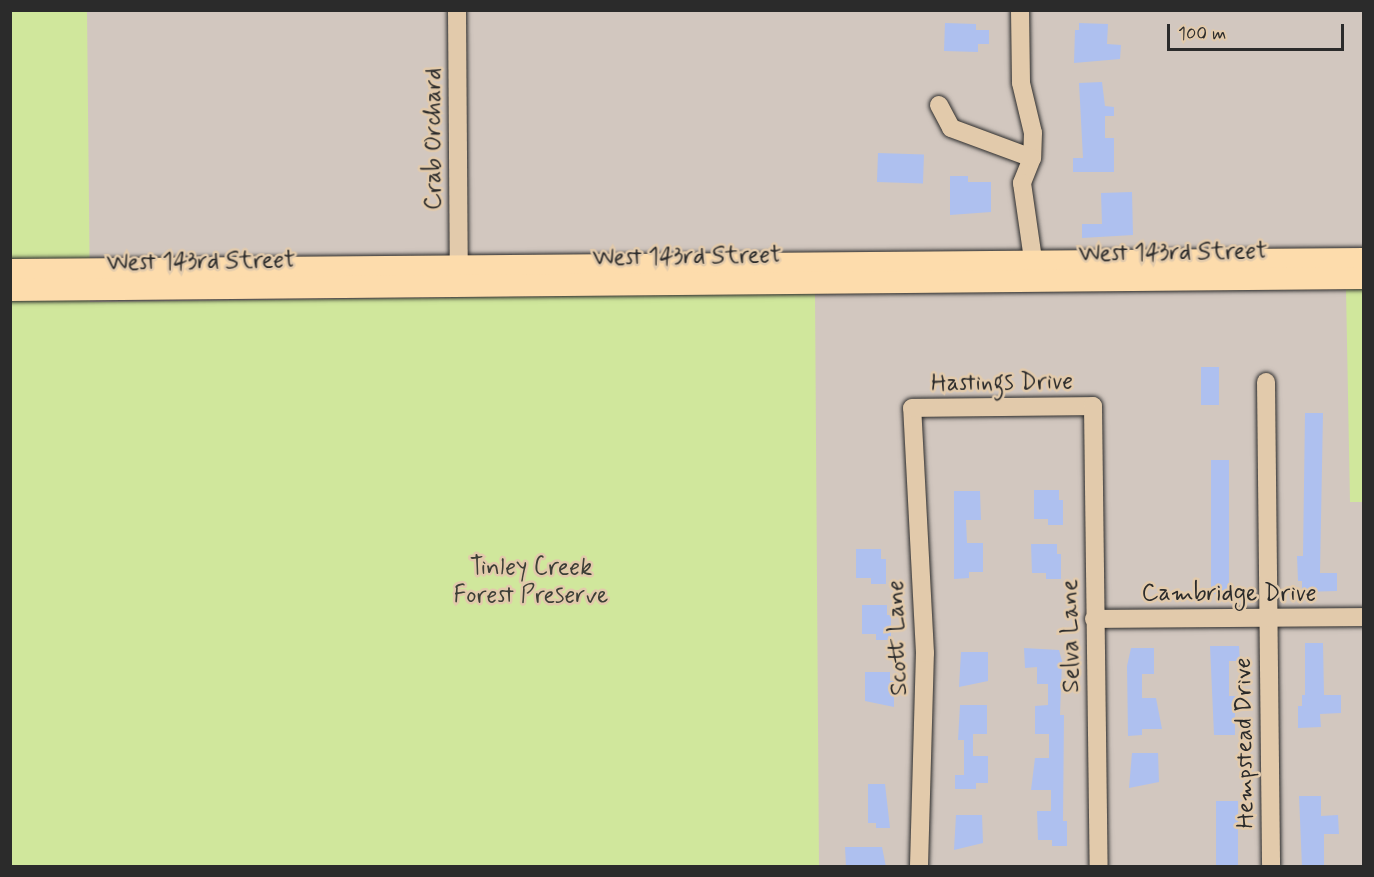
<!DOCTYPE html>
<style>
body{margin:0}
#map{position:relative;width:1374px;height:877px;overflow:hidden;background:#d2c7bf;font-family:Mynerve,sans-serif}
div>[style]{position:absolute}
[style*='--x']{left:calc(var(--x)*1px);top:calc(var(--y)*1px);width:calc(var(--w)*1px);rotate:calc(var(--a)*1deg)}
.green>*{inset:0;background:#d0e79c}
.building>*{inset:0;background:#aec0ef;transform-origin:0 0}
.roads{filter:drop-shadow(0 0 2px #2b2b2b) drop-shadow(0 0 2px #2b2b2b)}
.minor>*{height:18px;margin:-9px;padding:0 9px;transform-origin:9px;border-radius:9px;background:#e2caab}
.major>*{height:22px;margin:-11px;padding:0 11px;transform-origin:11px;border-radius:11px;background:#fddcac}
span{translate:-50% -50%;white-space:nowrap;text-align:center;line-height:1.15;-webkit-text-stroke:5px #e2caab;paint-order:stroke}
.street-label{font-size:24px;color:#2b2b2b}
.park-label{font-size:24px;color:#3c3e36}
.frame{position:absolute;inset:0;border:12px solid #2b2b2b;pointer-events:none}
.scale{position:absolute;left:1167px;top:24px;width:177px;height:27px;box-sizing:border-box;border:3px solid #2b2b2b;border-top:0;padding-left:8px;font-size:18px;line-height:21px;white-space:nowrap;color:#2b2b2b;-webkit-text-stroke:4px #e2caab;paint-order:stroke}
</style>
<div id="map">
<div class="green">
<div style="clip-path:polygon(10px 11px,87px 11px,90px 302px,815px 293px,819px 866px,11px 866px)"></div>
<div style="clip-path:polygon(1363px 288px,1363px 502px,1350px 502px,1346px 289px)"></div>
</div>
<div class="building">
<div style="clip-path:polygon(945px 23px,976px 24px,976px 30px,989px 30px,989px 44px,978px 44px,978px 52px,944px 51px)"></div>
<div style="clip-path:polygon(1079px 23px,1108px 24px,1107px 44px,1121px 45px,1120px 59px,1074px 63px,1075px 30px,1079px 30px)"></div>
<div style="clip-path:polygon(1102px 82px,1105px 106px,1114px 107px,1114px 116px,1105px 116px,1105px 138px,1114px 138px,1114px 172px,1073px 172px,1073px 158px,1083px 158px,1079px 83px)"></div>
<div style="left:878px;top:153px;width:46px;height:29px;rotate:2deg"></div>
<div style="clip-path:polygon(950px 176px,968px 176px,968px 182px,991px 182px,991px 212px,950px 215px)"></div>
<div style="clip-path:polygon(1132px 192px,1133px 235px,1082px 238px,1082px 224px,1102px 224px,1101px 193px)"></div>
<div style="left:1219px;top:367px;width:38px;height:18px;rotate:90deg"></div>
<div style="clip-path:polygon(1305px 413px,1323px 413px,1320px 573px,1337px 573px,1337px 591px,1302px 592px,1302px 581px,1298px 581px,1297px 556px,1303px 556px)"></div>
<div style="left:1211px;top:460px;width:18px;height:134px"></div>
<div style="clip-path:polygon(1034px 490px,1059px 490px,1059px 500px,1063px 500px,1063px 525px,1048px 525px,1048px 519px,1034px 519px)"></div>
<div style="clip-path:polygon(954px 491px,980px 491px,981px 520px,966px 520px,967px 543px,983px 543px,983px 572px,969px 572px,969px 578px,954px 579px)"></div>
<div style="clip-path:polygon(1031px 544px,1057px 544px,1057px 554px,1061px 554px,1061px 579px,1046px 579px,1046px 573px,1032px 573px)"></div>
<div style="clip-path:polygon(856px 549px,881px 549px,881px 559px,886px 559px,886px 584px,871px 584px,871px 578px,856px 578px)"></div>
<div style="clip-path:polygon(862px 605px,887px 605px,887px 615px,891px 615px,891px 640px,876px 640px,876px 634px,862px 634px)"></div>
<div style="clip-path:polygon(1305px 643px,1323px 643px,1324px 695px,1341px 695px,1341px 713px,1320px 714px,1321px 727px,1298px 728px,1298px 706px,1302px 706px,1302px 695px,1305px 695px)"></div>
<div style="clip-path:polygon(1210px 646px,1239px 646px,1240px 661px,1229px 661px,1229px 696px,1235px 696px,1235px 735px,1214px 735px)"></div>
<div style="clip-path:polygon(1024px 648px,1059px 650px,1062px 661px,1060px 715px,1064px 715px,1063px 821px,1067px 821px,1067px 846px,1052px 846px,1052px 840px,1038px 840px,1037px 811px,1051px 811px,1051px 790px,1031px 790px,1035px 758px,1049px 758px,1049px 734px,1035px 734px,1035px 706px,1048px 705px,1048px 684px,1037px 684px,1037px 667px,1025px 668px)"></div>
<div style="clip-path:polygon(1131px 648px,1154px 648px,1154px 674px,1142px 674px,1142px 698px,1156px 698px,1162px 729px,1142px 729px,1142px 735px,1128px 736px,1127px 666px)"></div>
<div style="clip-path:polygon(961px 652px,988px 652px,988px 681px,959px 687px)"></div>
<div style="clip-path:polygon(865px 672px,890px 672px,890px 681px,894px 681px,894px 707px,865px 701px)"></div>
<div style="clip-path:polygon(960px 705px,987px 705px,987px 734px,973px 734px,973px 756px,988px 756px,988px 783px,976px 783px,976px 789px,955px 789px,955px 775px,964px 775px,964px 740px,958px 740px)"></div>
<div style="clip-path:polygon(1132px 753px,1158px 753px,1159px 782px,1129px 788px)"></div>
<div style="clip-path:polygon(868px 784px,885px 784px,890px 828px,876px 828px,876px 823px,868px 823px)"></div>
<div style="clip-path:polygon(1299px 796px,1321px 796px,1321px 816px,1338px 815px,1339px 834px,1324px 834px,1324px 867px,1302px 867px)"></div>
<div style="left:1216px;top:801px;width:22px;height:66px"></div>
<div style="clip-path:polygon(956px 815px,982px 815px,983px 843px,954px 850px)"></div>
<div style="clip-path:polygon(845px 847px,882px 847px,886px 867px,846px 866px)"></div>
</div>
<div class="roads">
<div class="minor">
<div style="--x:457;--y:10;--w:256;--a:89.6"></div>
<div style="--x:1020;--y:10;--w:73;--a:89.2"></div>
<div style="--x:1021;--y:83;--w:51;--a:76.5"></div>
<div style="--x:1033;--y:133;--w:25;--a:92"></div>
<div style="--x:1032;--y:158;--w:27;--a:112"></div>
<div style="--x:1022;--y:183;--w:91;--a:81.8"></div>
<div style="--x:939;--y:105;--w:26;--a:62"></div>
<div style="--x:951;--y:128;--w:86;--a:20.3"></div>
<div style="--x:1266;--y:382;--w:484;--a:89.4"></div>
<div style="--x:1094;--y:619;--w:270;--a:-0.4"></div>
<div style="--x:919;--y:866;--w:213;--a:-88.4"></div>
<div style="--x:925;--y:653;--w:245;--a:-93"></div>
<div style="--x:912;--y:408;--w:181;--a:-0.6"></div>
<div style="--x:1093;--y:406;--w:460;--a:89.3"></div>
</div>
<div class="major">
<div style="--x:10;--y:270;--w:1354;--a:-0.47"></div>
<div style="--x:10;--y:290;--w:1354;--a:-0.51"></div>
</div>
</div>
<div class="street-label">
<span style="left:434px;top:139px;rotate:-90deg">Crab Orchard</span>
<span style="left:1173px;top:253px;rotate:-1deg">West 143rd Street</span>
<span style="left:687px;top:257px;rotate:-1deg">West 143rd Street</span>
<span style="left:201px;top:262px;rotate:-1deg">West 143rd Street</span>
<span style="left:1002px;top:383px;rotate:-1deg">Hastings Drive</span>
<span style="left:1229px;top:594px">Cambridge Drive</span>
<span style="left:1071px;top:636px;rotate:-91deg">Selva Lane</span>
<span style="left:898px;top:638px;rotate:-92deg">Scott Lane</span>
<span style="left:1245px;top:743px;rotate:-91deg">Hempstead Drive</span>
</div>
<div class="park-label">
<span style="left:531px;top:582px">Tinley Creek<br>Forest Preserve</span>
</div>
<div class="frame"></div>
<div class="scale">100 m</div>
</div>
